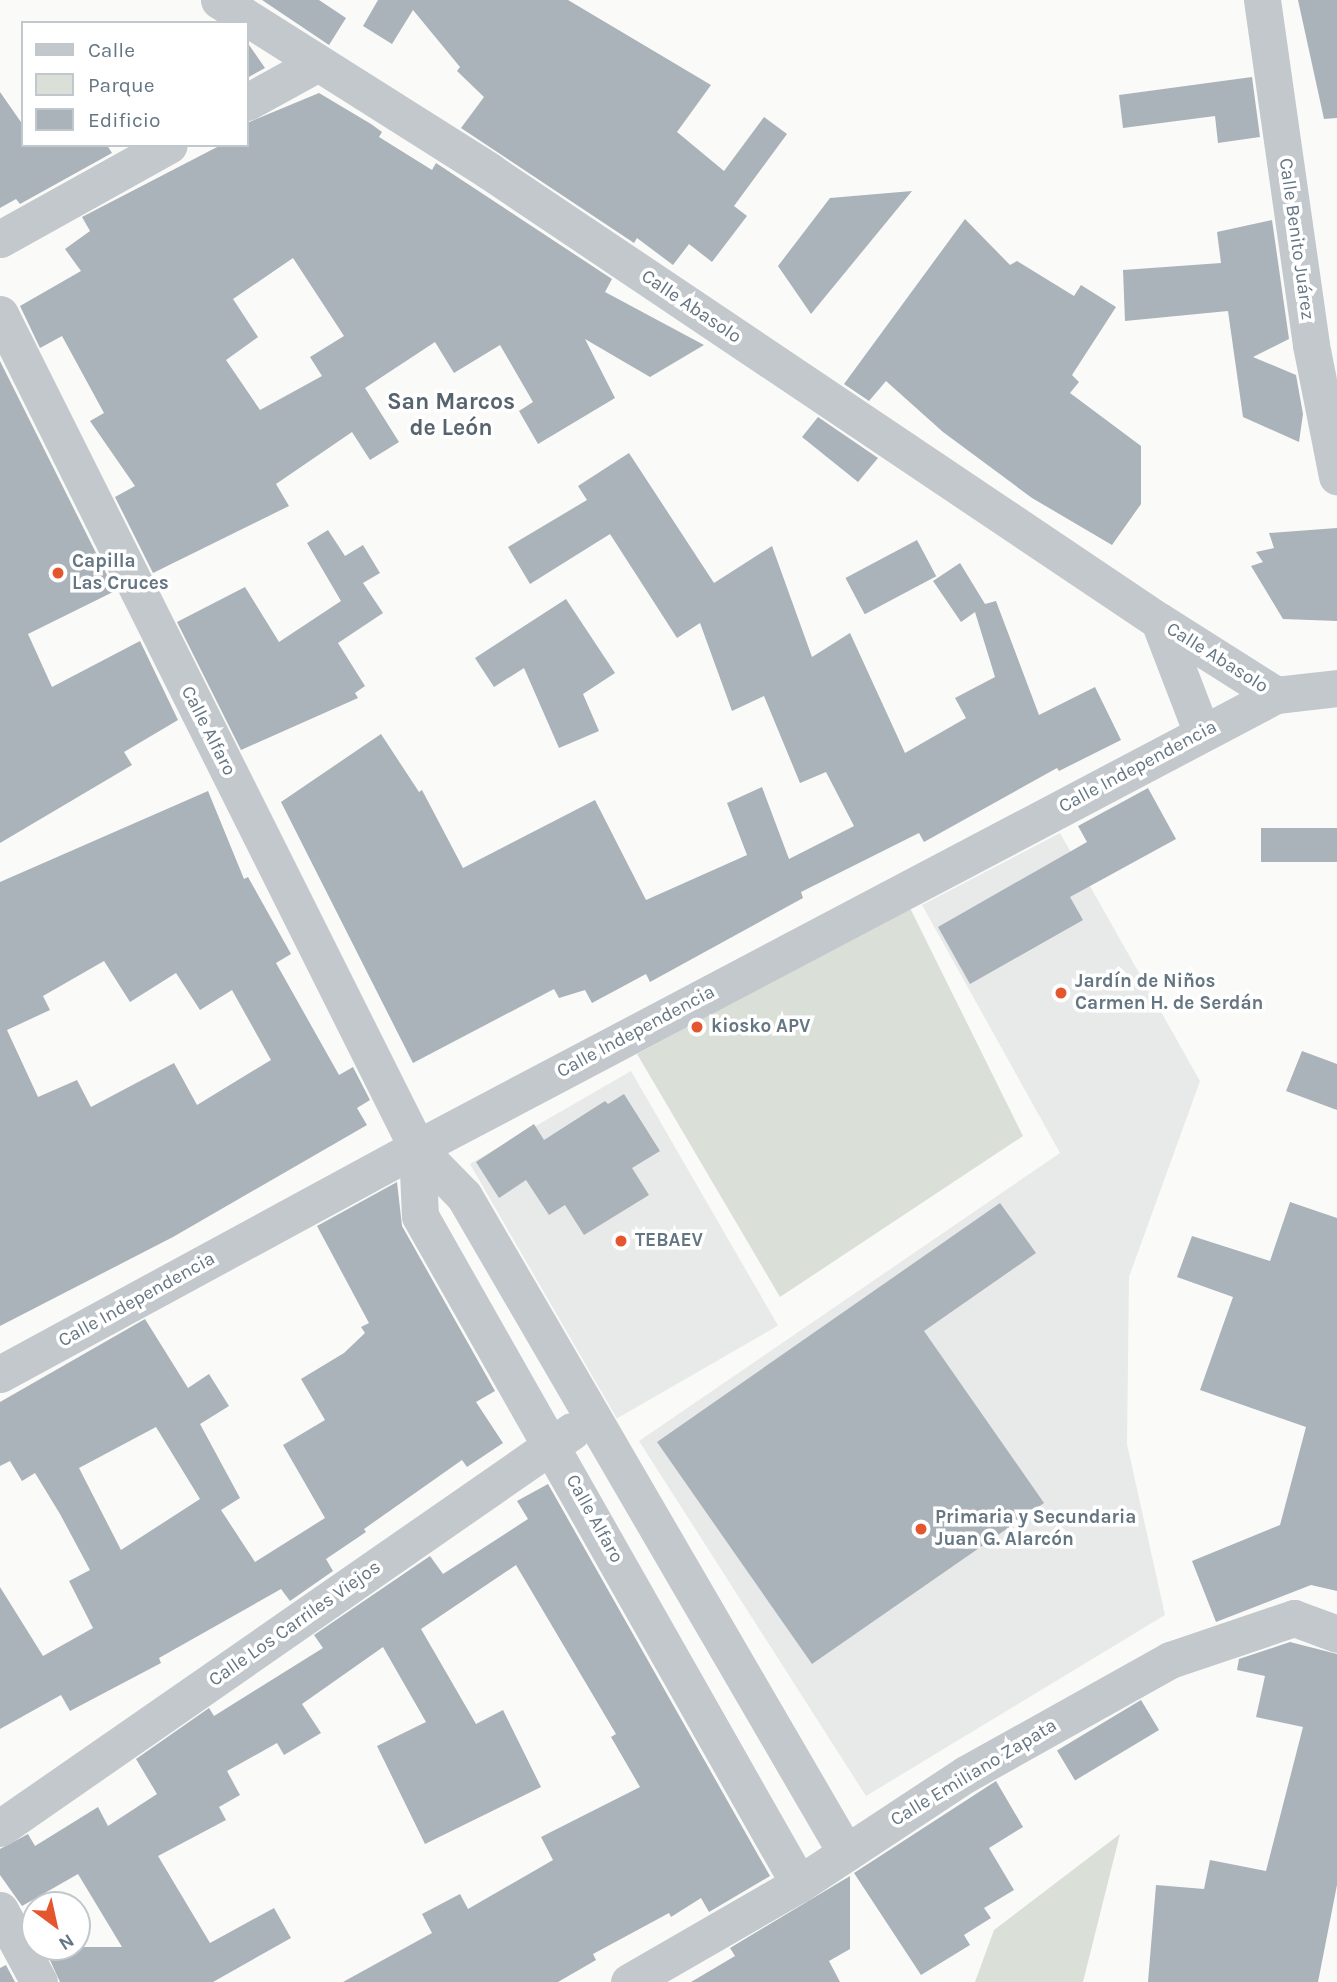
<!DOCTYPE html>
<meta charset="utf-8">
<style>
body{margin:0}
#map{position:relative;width:1337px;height:1982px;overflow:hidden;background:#fafaf8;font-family:Karla,sans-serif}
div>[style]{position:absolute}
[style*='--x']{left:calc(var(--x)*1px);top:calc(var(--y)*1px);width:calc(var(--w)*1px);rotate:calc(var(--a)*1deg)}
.built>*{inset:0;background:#e8e9e9;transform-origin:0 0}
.green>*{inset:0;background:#dadfd7}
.building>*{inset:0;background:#aab3b9;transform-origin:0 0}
.street>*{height:37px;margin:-18.5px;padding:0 18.5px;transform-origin:18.5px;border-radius:18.5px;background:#c3c8cc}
.dots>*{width:19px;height:19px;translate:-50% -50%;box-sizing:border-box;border:4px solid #fff;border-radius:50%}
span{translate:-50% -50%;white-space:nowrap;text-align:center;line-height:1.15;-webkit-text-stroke:7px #fff;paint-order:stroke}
.street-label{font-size:19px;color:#657683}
.poi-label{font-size:19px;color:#657683;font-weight:700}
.left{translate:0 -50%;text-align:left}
.quarter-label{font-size:23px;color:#57646e;font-weight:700}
.legend{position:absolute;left:21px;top:21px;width:228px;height:126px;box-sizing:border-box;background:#fff;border:2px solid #c1c8cd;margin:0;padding:9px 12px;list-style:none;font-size:21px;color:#657683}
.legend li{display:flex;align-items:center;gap:14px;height:35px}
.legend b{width:35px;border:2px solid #c1c8cd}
.north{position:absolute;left:21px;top:1891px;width:70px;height:70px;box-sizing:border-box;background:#fff;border:2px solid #c1c8cd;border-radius:50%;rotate:147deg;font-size:19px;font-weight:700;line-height:28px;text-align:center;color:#657683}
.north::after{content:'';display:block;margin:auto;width:24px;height:32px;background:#e4572e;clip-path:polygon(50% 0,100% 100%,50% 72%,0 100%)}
</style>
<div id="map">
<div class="built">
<div style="clip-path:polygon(1060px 833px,1200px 1081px,1129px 1277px,1127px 1444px,1165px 1615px,866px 1796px,639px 1441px,1060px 1153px,922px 905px)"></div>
<div style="left:631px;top:1071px;width:294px;height:186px;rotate:60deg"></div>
</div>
<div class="green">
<div style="clip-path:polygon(910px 908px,1023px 1136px,780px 1297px,637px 1054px)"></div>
<div style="clip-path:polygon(1120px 1834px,1083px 1982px,975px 1982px,994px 1930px)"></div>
</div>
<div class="building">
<div style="clip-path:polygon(262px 0,319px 0,346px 18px,329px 45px)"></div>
<div style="clip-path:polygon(378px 0,568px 0,711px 85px,677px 132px,724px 171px,764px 117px,787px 134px,734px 206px,747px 216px,712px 262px,689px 244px,673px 265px,637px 238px,634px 243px,461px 128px,484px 97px,457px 71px,460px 67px,413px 10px,392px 44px,363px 26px)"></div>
<div style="clip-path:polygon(1298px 0,1337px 0,1337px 118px,1324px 119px)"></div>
<div style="clip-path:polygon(247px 42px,265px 68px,247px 78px)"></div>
<div style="clip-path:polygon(1252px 77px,1260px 137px,1218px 143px,1215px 116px,1123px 128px,1119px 95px)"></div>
<div style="clip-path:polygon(0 92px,23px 125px,23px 145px,107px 145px,112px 153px,20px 204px,16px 199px,0 208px)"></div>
<div style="clip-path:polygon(evenodd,319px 93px,371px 124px,382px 132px,379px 137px,432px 170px,436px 163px,612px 279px,605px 292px,704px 345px,650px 377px,585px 339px,615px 398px,538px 444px,519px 411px,533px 402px,500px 345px,454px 373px,435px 342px,365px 388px,399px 442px,370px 460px,352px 432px,276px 484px,289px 506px,153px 573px,115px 497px,135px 486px,90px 421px,104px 413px,62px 336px,40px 348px,20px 306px,81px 271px,65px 249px,90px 231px,82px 217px,221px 145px,247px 145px,247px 123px,319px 93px,293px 258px,344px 336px,310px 357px,322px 376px,260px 410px,226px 360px,258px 337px,233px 299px,293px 258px)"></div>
<div style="clip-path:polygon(912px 191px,811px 314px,778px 266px,830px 198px)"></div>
<div style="clip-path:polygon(965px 219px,1010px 265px,1017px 261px,1074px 296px,1081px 285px,1116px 307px,1072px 375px,1079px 382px,1070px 393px,1141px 446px,1141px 504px,1112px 545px,1032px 498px,943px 432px,886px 381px,869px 401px,844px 384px)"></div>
<div style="clip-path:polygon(1272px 220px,1289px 339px,1253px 357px,1296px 375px,1303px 414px,1299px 442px,1243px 417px,1228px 311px,1125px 321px,1123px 270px,1221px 263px,1217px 232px)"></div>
<div style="clip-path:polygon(0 361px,115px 591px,28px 634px,52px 687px,140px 641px,178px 720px,124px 752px,132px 765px,0 843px)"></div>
<div style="clip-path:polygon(818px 417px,878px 458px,858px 482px,802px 437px)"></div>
<div style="clip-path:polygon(629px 453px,714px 583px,772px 546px,812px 657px,850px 633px,905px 753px,966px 718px,955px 698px,995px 677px,975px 612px,961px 622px,933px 581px,960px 563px,985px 604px,996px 601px,1039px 715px,1095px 687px,1121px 740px,1059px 771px,1057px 768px,924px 842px,919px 833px,801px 892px,803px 898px,650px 982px,646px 974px,592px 1003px,585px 990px,559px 998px,554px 989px,413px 1063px,281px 802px,381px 734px,419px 792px,422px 790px,463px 868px,595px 800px,646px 900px,747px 855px,727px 803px,762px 787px,789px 859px,854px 826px,826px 772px,800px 783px,764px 696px,732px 711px,700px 623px,677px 638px,610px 534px,530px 584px,508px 547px,587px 500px,578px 486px)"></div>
<div style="clip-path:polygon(1337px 528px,1337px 621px,1283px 619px,1251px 566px,1263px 562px,1256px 552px,1274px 548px,1269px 533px)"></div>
<div style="clip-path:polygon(328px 530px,345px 556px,363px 545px,380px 573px,363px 583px,383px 613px,338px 643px,365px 686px,355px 693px,358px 698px,241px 750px,177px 622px,245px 587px,279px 642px,341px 601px,307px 543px)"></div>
<div style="left:917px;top:540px;width:41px;height:81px;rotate:62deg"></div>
<div style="clip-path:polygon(566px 599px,615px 673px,583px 694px,599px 731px,559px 748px,524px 668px,494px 687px,475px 658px)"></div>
<div style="clip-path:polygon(1148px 788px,1176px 839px,1070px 897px,1083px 920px,970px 984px,938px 927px,1087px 842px,1078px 826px)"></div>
<div style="clip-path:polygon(evenodd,208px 791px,244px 879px,248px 877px,291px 954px,276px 963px,339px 1075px,353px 1067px,370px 1100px,357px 1108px,367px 1125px,173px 1237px,0 1326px,0 882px,208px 791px,104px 961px,130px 1002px,176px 973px,200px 1010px,232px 990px,271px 1060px,197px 1105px,174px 1063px,91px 1107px,77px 1080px,38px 1097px,7px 1030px,50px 1010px,43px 996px,104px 961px)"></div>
<div style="left:1337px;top:828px;width:34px;height:76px;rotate:90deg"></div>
<div style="clip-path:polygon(1302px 1051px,1337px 1064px,1337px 1110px,1286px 1091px)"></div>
<div style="clip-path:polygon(624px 1094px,660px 1151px,632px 1168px,649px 1195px,584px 1235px,565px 1205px,549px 1215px,526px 1180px,499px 1198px,476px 1162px,534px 1124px,544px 1140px,605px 1101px,608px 1104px)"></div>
<div style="clip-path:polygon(evenodd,397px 1182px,402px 1226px,495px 1391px,476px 1402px,503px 1443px,467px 1467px,462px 1460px,364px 1529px,366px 1532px,326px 1559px,333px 1571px,290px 1601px,281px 1589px,159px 1658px,161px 1663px,70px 1711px,61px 1695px,0 1729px,0 1587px,43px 1656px,93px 1628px,69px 1581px,90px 1570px,60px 1514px,35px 1473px,22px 1481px,10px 1461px,0 1466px,0 1402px,145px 1319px,188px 1388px,209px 1374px,229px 1406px,200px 1424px,240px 1498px,221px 1510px,255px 1562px,325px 1518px,283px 1445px,325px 1420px,301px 1379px,344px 1353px,365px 1333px,361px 1327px,369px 1323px,317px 1226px,397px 1182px,156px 1427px,200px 1499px,121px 1550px,79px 1468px,156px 1427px)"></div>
<div style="clip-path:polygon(1290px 1202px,1337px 1218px,1337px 1591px,1311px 1585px,1216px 1622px,1192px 1561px,1280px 1525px,1306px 1427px,1200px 1390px,1233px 1297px,1177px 1277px,1192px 1236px,1270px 1261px)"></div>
<div style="clip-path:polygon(1000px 1203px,1036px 1253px,924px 1331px,1044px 1503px,812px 1664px,657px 1442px)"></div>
<div style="clip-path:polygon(548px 1484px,770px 1876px,709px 1912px,701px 1898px,671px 1917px,669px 1913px,593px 1954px,596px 1960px,558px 1982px,343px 1982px,432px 1933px,422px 1914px,460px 1894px,468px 1909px,553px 1860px,541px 1837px,640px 1787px,611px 1737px,616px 1734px,516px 1565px,421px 1629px,476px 1724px,503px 1710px,541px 1787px,425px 1844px,377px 1746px,426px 1722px,383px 1647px,302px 1704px,321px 1733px,284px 1755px,277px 1743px,227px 1771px,240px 1795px,219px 1807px,226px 1820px,158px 1856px,210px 1943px,274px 1908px,291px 1938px,213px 1982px,60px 1982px,44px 1947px,122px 1947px,78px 1874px,22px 1906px,0 1875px,0 1849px,28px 1834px,35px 1846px,98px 1807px,108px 1826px,157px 1794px,136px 1759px,209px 1708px,214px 1716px,323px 1648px,314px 1635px,430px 1556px,443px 1574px,528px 1519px,517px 1501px)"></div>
<div style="clip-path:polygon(1290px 1642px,1337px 1654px,1337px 1885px,1318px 1982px,1148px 1982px,1156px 1885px,1204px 1889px,1210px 1860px,1266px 1871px,1303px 1727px,1256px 1717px,1265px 1676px,1237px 1670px,1239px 1659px)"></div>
<div style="left:1141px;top:1700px;width:35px;height:98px;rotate:59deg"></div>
<div style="clip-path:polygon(996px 1781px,1023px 1827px,989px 1848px,1014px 1890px,984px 1908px,991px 1918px,964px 1935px,970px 1945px,921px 1975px,854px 1873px)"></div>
<div style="clip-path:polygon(850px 1876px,850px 1949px,829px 1961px,840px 1982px,691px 1982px,735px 1956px,730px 1948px)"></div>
<div style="clip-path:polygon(6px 1965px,15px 1982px,0 1982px,0 1968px)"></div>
</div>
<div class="street">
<div style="--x:219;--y:0;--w:320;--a:32.3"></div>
<div style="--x:489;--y:171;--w:807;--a:33.89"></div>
<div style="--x:1159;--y:621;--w:138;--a:32.3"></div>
<div style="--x:1262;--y:0;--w:348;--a:81.9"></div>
<div style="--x:1311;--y:345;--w:134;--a:78.8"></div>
<div style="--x:247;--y:102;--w:79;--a:-28.8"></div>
<div style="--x:0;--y:239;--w:193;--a:-29.1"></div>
<div style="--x:0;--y:314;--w:932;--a:63.43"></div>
<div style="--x:417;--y:1148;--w:67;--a:45.6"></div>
<div style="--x:464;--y:1196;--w:760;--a:59.82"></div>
<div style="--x:1159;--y:621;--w:120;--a:69"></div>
<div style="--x:417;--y:1148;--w:68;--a:87.5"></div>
<div style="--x:420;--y:1216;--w:768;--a:60.43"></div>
<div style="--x:0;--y:1374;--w:474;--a:-28.5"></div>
<div style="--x:417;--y:1148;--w:971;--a:-27.81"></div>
<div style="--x:1276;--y:695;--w:61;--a:-6.5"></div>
<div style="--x:0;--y:1828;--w:696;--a:-34.76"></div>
<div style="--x:0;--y:1910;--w:82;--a:61.6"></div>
<div style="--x:629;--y:1982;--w:196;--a:-30"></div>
<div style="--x:799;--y:1884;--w:200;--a:-33.4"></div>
<div style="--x:966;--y:1774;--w:234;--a:-29.2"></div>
<div style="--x:1170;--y:1660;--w:131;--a:-18.7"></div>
<div style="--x:1294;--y:1618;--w:46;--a:20.4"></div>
</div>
<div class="dots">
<div style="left:58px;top:573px;background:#e4572e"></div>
<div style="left:1061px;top:993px;background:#e4572e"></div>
<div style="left:697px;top:1027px;background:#e4572e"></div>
<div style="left:621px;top:1241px;background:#e4572e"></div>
<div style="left:921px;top:1529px;background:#e4572e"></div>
</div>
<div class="street-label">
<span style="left:1296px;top:239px;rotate:82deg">Calle Benito Juárez</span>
<span style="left:691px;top:307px;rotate:34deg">Calle Abasolo</span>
<span style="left:1217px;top:658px;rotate:32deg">Calle Abasolo</span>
<span style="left:208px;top:731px;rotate:63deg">Calle Alfaro</span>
<span style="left:1138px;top:767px;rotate:-28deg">Calle Independencia</span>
<span style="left:636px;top:1032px;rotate:-28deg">Calle Independencia</span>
<span style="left:137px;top:1300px;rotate:-29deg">Calle Independencia</span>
<span style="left:594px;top:1519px;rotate:61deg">Calle Alfaro</span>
<span style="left:295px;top:1624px;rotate:-35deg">Calle Los Carriles Viejos</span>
<span style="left:974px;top:1773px;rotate:-31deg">Calle Emiliano Zapata</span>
</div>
<div class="poi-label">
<span class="left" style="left:72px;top:573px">Capilla<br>Las Cruces</span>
<span class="left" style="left:1075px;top:993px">Jardín de Niños<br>Carmen H. de Serdán</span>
<span class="left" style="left:711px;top:1027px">kiosko APV</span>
<span class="left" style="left:635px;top:1241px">TEBAEV</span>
<span class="left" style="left:935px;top:1529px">Primaria y Secundaria<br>Juan G. Alarcón</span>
</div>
<div class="quarter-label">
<span style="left:451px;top:415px">San Marcos<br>de León</span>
</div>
<ul class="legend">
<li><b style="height:9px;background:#c3c8cc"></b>Calle</li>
<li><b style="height:19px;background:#dadfd7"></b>Parque</li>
<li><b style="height:19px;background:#aab3b9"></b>Edificio</li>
</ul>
<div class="north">N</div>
</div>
